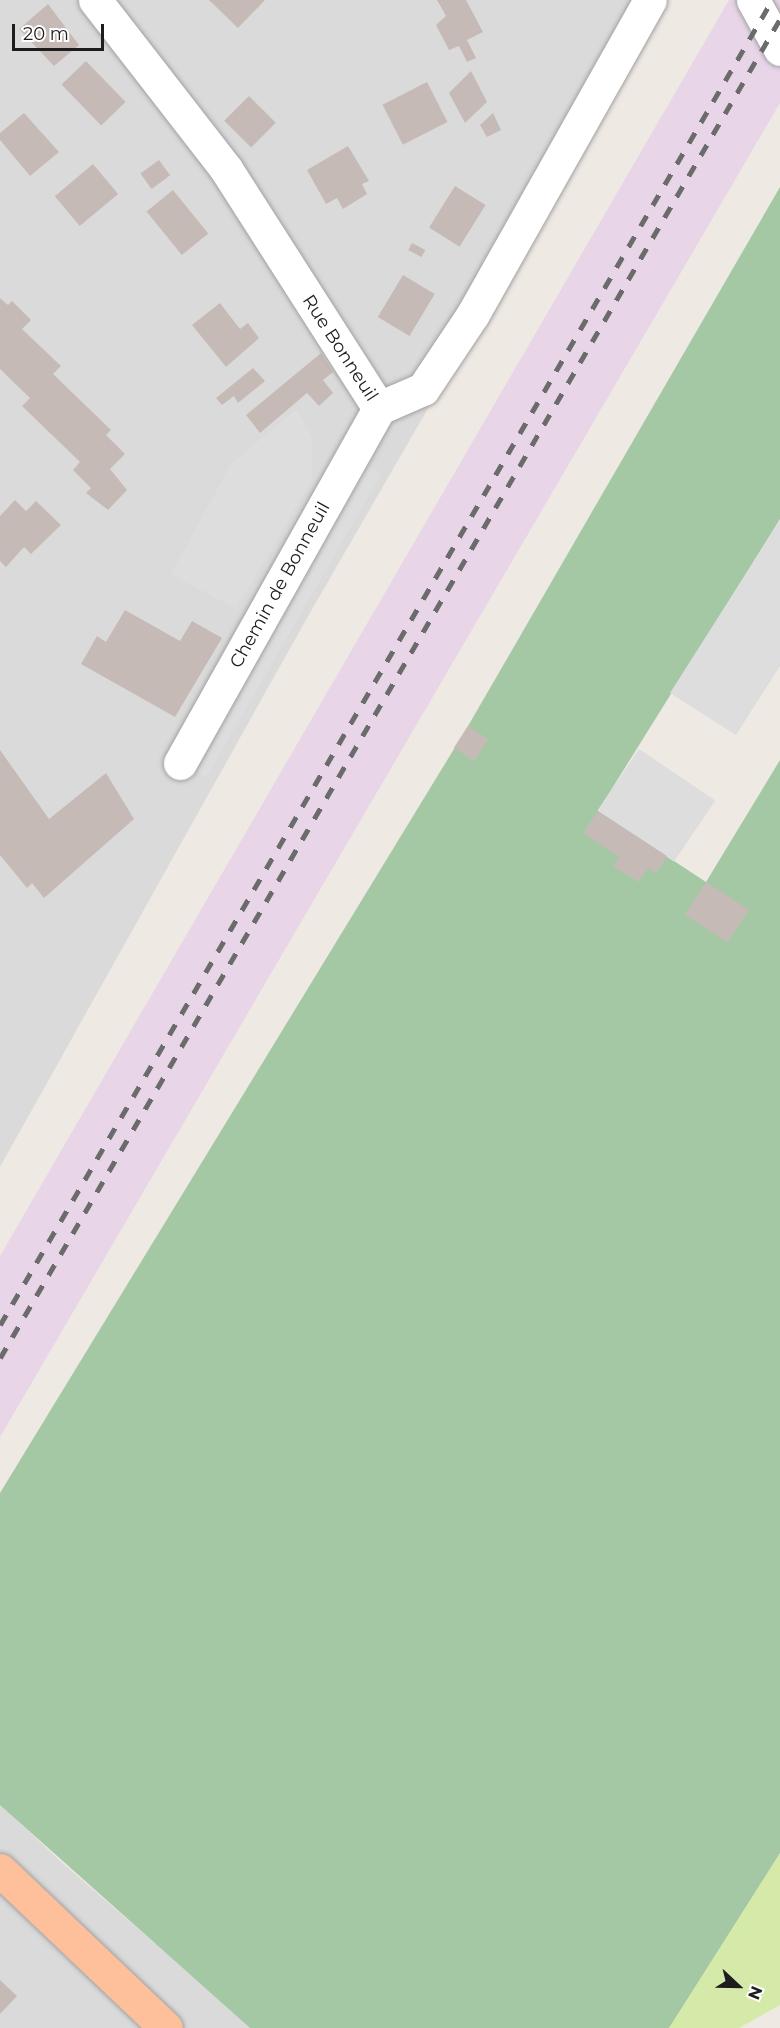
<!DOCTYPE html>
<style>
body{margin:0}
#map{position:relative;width:780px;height:2028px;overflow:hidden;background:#efe9e3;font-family:Montserrat,sans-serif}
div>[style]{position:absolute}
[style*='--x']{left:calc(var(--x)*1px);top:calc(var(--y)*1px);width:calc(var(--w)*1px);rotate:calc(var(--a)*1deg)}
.residential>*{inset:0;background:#dbdada}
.industrial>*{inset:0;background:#e8d5e8}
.grass>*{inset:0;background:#d5eaa8}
.cemetery>*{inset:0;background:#a5c8a4}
.parking>*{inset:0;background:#ddd;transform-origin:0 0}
.building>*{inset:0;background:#c6bab6;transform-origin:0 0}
.roads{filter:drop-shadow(0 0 2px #a1a1a1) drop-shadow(0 0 2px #a1a1a1)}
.minor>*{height:33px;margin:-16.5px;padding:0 16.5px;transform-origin:16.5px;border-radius:16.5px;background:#fff}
.major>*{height:33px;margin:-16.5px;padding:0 16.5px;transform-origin:16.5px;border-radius:16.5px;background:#fdc09a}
.rail>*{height:4.5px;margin-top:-2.25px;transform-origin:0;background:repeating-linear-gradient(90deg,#6b6b6b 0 12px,transparent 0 24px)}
span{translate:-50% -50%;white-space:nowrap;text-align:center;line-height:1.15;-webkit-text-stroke:5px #fff;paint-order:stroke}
.street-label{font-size:18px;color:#1d1d1d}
.north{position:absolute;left:708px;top:1956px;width:60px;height:60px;-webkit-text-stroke:4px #fff;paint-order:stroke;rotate:112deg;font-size:16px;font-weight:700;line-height:24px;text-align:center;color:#1d1d1d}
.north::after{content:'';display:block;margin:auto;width:21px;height:27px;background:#1d1d1d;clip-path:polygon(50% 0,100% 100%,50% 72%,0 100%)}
.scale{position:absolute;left:12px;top:24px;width:92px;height:27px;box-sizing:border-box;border:3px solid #1d1d1d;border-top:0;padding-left:8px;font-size:18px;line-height:21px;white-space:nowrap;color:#1d1d1d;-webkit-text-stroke:4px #fff;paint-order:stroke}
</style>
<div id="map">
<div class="residential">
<div style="clip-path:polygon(0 0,664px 0,307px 618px,0 1167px)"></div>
<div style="clip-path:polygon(0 1804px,58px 1859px,252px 2028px,0 2028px)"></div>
</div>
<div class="industrial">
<div style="clip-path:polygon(729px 0,780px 0,780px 103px,0 1437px,0 1256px)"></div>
</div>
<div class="grass">
<div style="clip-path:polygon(780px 1853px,780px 2005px,739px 2028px,669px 2028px)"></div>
</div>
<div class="cemetery">
<div style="clip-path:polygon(780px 187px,780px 519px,598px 811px,706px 882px,780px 760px,780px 1853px,669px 2028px,250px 2028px,0 1805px,0 1493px,468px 726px)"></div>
</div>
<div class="parking">
<div style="clip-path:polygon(297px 409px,312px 437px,312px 480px,236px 609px,171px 574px,231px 464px)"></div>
<div style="left:352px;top:457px;width:34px;height:351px;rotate:30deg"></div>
<div style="clip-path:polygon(780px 520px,780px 666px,736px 735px,670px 693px)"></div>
<div style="left:639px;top:749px;width:92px;height:74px;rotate:34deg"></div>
</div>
<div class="building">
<div style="clip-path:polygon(209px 0,265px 0,238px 28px)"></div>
<div style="clip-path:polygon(437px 0,466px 0,483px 32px,467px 40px,476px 58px,467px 62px,459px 46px,449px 50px,436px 25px,446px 16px)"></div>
<div style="clip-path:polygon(48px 4px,79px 45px,54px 66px,19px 29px)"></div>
<div style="left:86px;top:61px;width:57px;height:34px;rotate:46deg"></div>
<div style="clip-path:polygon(471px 71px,487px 102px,465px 123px,449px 93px)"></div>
<div style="left:427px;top:82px;width:45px;height:50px;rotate:63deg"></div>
<div style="left:249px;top:96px;width:38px;height:35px;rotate:45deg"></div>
<div style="clip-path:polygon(24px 113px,59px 152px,30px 176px,0 140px,0 133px)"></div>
<div style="clip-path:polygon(493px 113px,501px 130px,487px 137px,480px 125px)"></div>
<div style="clip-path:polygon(348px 146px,369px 181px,362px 184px,367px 194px,343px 209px,337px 198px,326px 204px,307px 170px)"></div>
<div style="left:159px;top:160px;width:19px;height:23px;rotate:54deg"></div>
<div style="left:93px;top:164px;width:39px;height:50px;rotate:50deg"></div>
<div style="left:455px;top:186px;width:36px;height:49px;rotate:32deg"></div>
<div style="left:173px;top:190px;width:56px;height:34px;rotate:51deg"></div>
<div style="left:412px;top:243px;width:15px;height:8px;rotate:28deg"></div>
<div style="left:403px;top:275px;width:37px;height:49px;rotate:31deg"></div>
<div style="clip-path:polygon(0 298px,8px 305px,12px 301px,31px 320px,22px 329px,61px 366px,53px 374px,111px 430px,106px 435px,125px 454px,110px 469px,127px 490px,108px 510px,86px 493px,91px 488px,73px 470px,80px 462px,22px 406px,30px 398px,0 369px)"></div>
<div style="clip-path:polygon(220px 303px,240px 329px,248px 323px,259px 338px,226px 367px,192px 325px)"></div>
<div style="clip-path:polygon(321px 353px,333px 372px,323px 380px,333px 393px,319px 406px,307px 393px,260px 433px,246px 415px)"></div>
<div style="clip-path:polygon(253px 368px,265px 381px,238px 403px,234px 396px,222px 405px,216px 398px)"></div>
<div style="clip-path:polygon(15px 500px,26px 511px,36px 501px,61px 525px,31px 554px,24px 547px,6px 567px,0 561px,0 516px)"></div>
<div style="clip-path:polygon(125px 610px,180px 641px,192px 621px,222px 638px,175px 717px,81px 664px,97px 636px,106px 642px)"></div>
<div style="left:468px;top:726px;width:24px;height:26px;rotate:33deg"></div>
<div style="clip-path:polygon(0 750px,49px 819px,106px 773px,134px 819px,44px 898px,32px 883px,27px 888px,0 855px)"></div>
<div style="clip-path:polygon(598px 811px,667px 856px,656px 873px,648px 868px,639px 882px,613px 866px,619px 857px,583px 833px)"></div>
<div style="left:706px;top:882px;width:51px;height:39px;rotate:33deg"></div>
<div style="clip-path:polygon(0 1980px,17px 1996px,0 2014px)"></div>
</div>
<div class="roads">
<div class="minor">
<div style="--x:95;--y:0;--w:214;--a:52.2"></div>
<div style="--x:226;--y:169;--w:284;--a:57.4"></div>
<div style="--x:753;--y:0;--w:56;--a:61.1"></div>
<div style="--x:379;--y:408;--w:48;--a:-23.4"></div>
<div style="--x:423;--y:389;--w:90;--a:-56.3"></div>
<div style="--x:473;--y:314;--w:360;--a:-60.6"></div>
<div style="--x:180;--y:763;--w:407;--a:-60.7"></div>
</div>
<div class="major">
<div style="--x:0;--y:1870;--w:229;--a:43.6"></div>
</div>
</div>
<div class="rail">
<div style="--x:0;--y:1325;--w:1533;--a:-59.77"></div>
<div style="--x:0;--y:1358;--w:1550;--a:-59.78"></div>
</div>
<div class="street-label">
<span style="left:340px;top:348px;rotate:57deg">Rue Bonneuil</span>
<span style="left:280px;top:585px;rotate:-61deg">Chemin de Bonneuil</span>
</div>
<div class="north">N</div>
<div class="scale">20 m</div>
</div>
